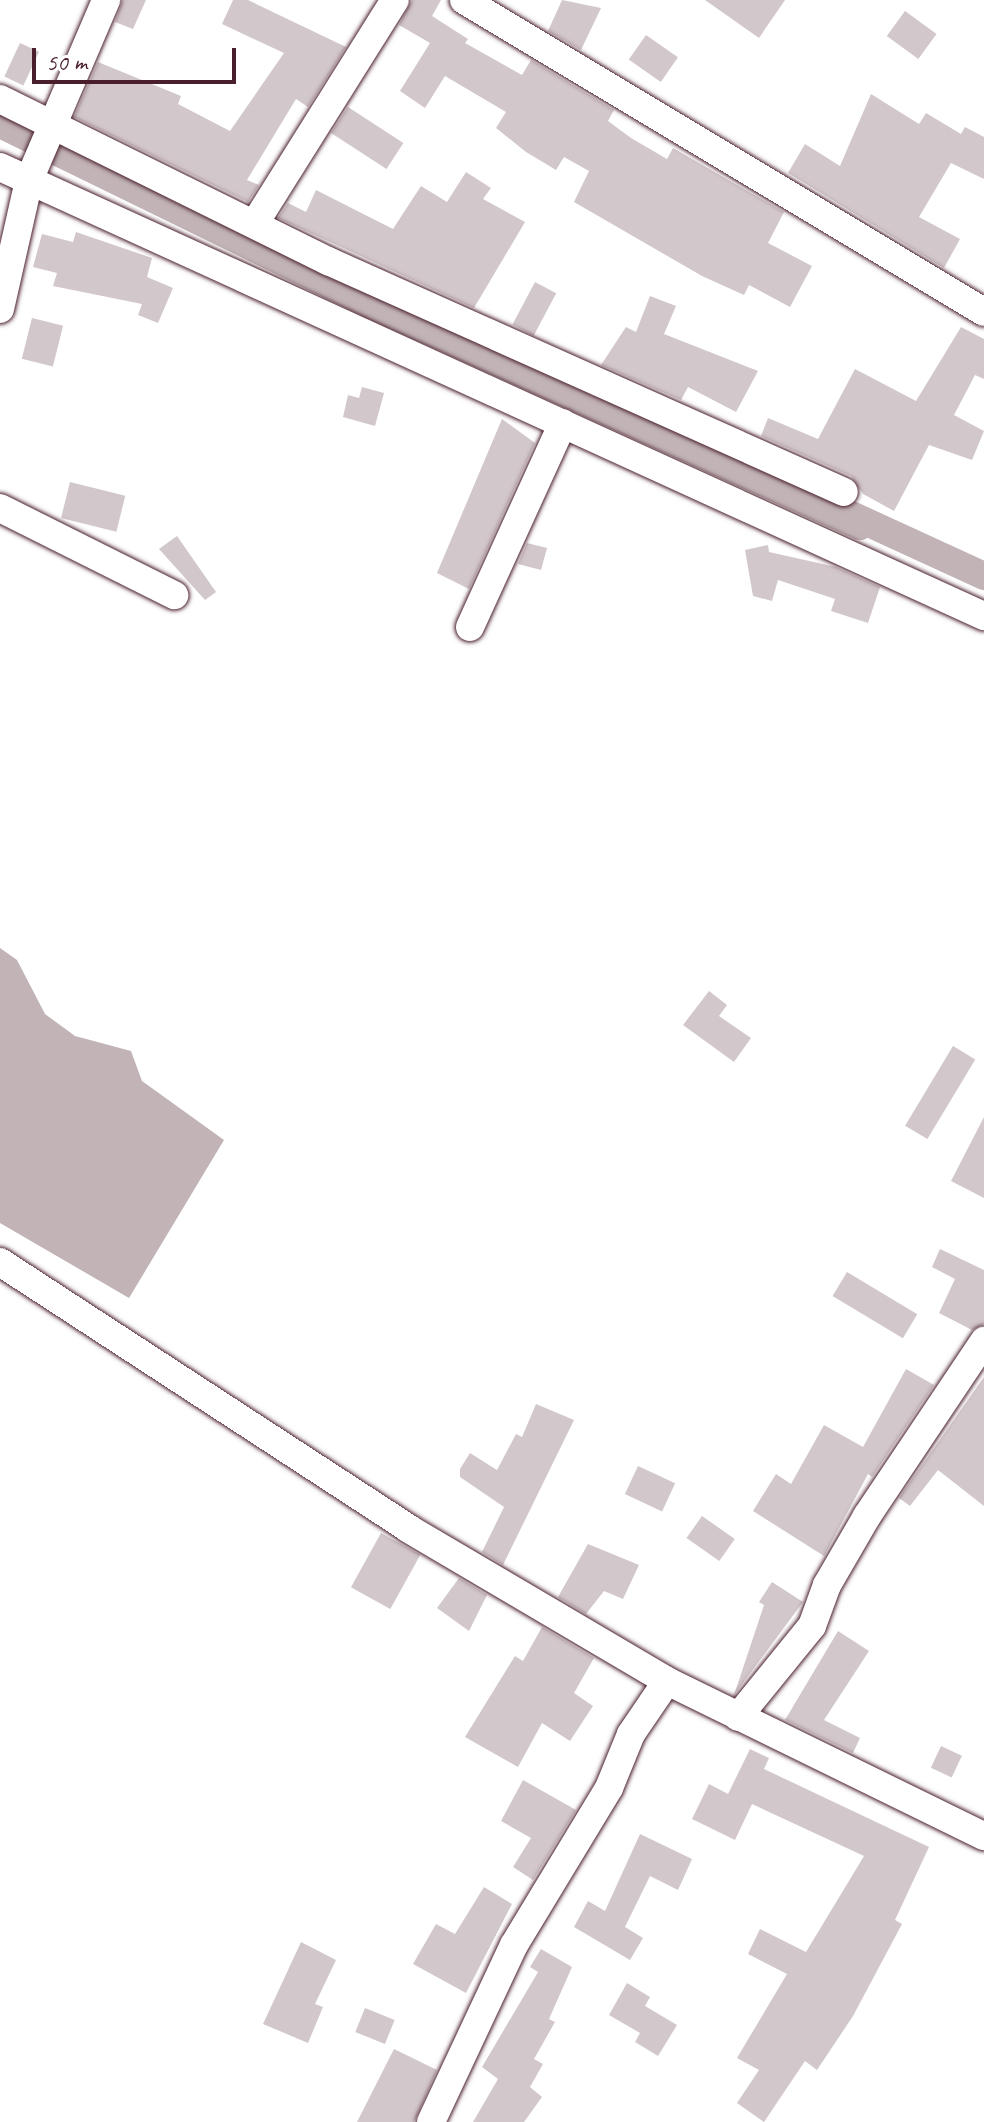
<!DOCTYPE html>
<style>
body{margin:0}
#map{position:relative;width:984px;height:2122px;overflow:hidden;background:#fff;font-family:Caveat,sans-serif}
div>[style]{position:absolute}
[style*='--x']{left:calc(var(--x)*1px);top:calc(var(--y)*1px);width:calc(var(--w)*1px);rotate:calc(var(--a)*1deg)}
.water>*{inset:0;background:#c1b3b6}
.canal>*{height:28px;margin:-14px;padding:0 14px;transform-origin:14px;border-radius:14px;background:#c1b3b6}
.building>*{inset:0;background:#d2c7cb;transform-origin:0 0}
.roads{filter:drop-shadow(0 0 2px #4a1f2b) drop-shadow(0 0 2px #4a1f2b)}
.minor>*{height:28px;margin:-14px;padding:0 14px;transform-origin:14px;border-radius:14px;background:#fff}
span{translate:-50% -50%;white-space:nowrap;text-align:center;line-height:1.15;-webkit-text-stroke:6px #fff;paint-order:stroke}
.scale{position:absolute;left:32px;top:48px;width:204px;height:36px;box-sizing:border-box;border:4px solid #4a1f2b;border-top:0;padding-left:10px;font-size:24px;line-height:28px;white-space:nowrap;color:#4a1f2b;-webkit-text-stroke:6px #fff;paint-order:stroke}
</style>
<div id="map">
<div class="water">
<div style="clip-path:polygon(0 948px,17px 960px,45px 1014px,75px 1036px,131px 1051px,142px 1081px,224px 1140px,129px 1298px,0 1223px)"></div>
</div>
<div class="canal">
<div style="--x:0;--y:124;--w:411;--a:26"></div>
<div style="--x:369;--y:304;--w:539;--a:24.33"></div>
<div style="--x:847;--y:513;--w:151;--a:24.7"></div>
</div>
<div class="building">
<div style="clip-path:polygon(123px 0,146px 0,133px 29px,115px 22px)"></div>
<div style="clip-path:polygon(233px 0,248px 0,346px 47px,308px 107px,296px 99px,247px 180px,259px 185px,248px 202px,74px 117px,98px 62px,181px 96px,178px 104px,230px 131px,284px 53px,222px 24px)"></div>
<div style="clip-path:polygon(412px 0,441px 0,432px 16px,468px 39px,465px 43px,522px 75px,531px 60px,614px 110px,608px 121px,631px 138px,667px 159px,673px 148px,784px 212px,768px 243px,812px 266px,790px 307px,749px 285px,744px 295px,702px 276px,574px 202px,589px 171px,564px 157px,556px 170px,526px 152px,496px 128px,506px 112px,445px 76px,425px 108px,400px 91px,430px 43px,399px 25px)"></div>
<div style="clip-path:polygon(562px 0,601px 8px,581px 50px,548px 31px)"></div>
<div style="clip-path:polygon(705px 0,785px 0,759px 38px)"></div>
<div style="left:905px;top:11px;width:39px;height:31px;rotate:36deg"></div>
<div style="left:646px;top:35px;width:39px;height:30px;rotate:35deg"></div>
<div style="left:20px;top:43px;width:21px;height:37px;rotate:25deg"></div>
<div style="clip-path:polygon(871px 94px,919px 124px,926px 113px,961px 134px,965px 127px,984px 137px,984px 179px,951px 163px,919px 217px,960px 239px,944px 268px,788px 173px,805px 144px,840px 166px)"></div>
<div style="left:348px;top:107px;width:66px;height:31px;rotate:33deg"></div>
<div style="clip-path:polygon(466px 172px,491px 188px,483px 199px,525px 222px,474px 308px,278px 218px,288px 203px,306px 212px,316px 190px,393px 229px,421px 186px,447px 202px)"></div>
<div style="clip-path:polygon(76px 232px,152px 258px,147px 277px,173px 288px,158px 323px,138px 315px,142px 304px,53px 286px,57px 273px,33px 267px,42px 234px,73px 242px)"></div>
<div style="left:535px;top:282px;width:24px;height:48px;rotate:28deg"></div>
<div style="clip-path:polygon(650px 296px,676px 306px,664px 334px,758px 371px,736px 412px,688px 387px,681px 400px,601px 365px,626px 327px,636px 332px)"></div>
<div style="left:32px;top:318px;width:32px;height:42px;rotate:14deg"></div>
<div style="clip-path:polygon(961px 327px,984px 339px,984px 379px,975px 375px,954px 415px,984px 431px,972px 460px,929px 445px,894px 511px,863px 494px,851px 476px,761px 436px,768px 418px,818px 439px,855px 369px,916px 401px)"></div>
<div style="clip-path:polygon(362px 387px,384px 393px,375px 426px,343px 417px,348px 395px,359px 398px)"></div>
<div style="clip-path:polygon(502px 419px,535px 443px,469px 589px,437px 573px)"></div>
<div style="left:70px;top:482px;width:57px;height:37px;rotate:14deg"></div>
<div style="clip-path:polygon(177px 536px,216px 592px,205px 600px,159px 549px)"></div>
<div style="clip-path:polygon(527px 543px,547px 548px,541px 570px,518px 564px)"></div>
<div style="clip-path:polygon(768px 545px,769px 552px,836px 567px,880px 587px,868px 623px,831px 611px,835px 599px,778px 580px,772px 601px,753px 596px,745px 550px)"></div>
<div style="clip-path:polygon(709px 991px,727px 1005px,719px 1016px,751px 1038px,734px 1062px,683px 1025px)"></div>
<div style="left:953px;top:1046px;width:26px;height:93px;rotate:31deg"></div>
<div style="clip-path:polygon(984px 1117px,984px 1198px,951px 1181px)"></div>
<div style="clip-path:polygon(940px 1249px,984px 1270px,984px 1324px,972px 1330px,939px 1313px,955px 1279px,932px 1267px)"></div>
<div style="left:847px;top:1272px;width:82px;height:28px;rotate:31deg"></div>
<div style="clip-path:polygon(906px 1369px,934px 1385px,872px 1477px,868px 1474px,824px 1556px,753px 1511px,776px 1474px,791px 1484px,824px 1425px,863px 1447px)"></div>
<div style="clip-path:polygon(984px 1377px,984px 1506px,938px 1470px,910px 1506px,899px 1498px)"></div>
<div style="clip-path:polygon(536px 1404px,574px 1420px,503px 1565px,482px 1552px,504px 1507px,460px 1477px,460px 1469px,470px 1453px,497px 1470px,516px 1434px,522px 1437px)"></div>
<div style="left:638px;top:1466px;width:41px;height:31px;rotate:25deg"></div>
<div style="left:702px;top:1516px;width:40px;height:27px;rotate:35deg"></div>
<div style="left:381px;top:1533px;width:45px;height:62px;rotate:29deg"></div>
<div style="clip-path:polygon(588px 1544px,639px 1565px,623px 1599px,604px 1591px,586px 1614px,558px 1597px)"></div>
<div style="clip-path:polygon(459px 1578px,487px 1595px,469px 1631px,437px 1608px)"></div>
<div style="clip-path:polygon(772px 1582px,803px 1602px,734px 1695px,764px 1605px,759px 1602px)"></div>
<div style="clip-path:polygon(542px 1627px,594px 1658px,574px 1693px,593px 1706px,570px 1741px,542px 1723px,518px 1767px,465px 1737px,515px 1656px,523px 1661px)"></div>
<div style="clip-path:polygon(838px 1631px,869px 1651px,824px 1720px,860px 1738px,853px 1753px,785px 1720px)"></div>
<div style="left:941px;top:1746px;width:23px;height:24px;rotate:25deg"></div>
<div style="clip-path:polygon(750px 1749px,769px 1758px,764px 1769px,929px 1847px,895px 1920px,902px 1924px,853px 2016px,817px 2070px,805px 2061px,764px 2122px,737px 2103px,759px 2070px,737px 2058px,787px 1974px,748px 1954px,760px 1929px,806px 1952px,864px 1856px,752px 1804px,735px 1840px,692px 1819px,709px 1784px,728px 1794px)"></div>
<div style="clip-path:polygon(523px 1780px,576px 1810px,533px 1880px,513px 1867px,531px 1838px,501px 1821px)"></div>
<div style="clip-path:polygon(640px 1834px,692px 1859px,678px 1890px,650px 1876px,625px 1927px,643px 1938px,630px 1960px,574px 1927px,588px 1901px,605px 1911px)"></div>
<div style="clip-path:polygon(484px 1887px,512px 1904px,466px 1993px,413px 1964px,436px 1924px,455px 1934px)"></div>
<div style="clip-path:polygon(301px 1942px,336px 1960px,315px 2004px,323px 2007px,308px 2043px,263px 2024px)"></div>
<div style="clip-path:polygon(541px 1949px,572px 1967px,549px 2019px,555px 2022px,534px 2059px,543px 2064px,530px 2087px,542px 2097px,524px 2122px,473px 2122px,498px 2079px,482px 2067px,538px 1972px,530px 1967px)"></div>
<div style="clip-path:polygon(627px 1983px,650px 1997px,645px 2006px,677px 2025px,658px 2056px,635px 2042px,640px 2033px,609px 2015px)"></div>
<div style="left:365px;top:2008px;width:32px;height:26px;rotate:22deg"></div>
<div style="clip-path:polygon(394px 2049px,437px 2070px,414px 2122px,357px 2122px)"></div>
</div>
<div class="roads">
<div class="minor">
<div style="--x:464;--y:0;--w:606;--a:30.96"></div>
<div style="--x:0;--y:99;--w:366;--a:26.3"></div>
<div style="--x:328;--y:261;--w:565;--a:24.12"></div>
<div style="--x:0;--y:167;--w:1082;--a:24.53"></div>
<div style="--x:255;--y:223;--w:263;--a:-57.9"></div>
<div style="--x:0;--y:309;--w:132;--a:-77.3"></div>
<div style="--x:29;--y:180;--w:196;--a:-66.8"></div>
<div style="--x:0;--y:508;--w:195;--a:26.6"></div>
<div style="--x:470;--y:627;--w:224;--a:-65.5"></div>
<div style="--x:0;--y:1262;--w:488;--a:33.1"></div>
<div style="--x:409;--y:1529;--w:299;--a:30.5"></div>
<div style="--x:738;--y:1717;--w:117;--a:-50.9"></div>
<div style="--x:812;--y:1626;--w:44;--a:-69.9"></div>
<div style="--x:827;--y:1585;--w:80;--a:-59.9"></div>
<div style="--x:867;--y:1516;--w:211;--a:-56.2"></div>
<div style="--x:431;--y:2122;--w:195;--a:-64.9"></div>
<div style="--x:514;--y:1945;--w:184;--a:-58.8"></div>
<div style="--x:609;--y:1788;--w:58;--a:-67.8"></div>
<div style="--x:631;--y:1734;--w:64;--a:-55.8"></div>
<div style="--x:667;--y:1681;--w:353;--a:26.1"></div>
</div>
</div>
<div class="scale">50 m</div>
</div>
